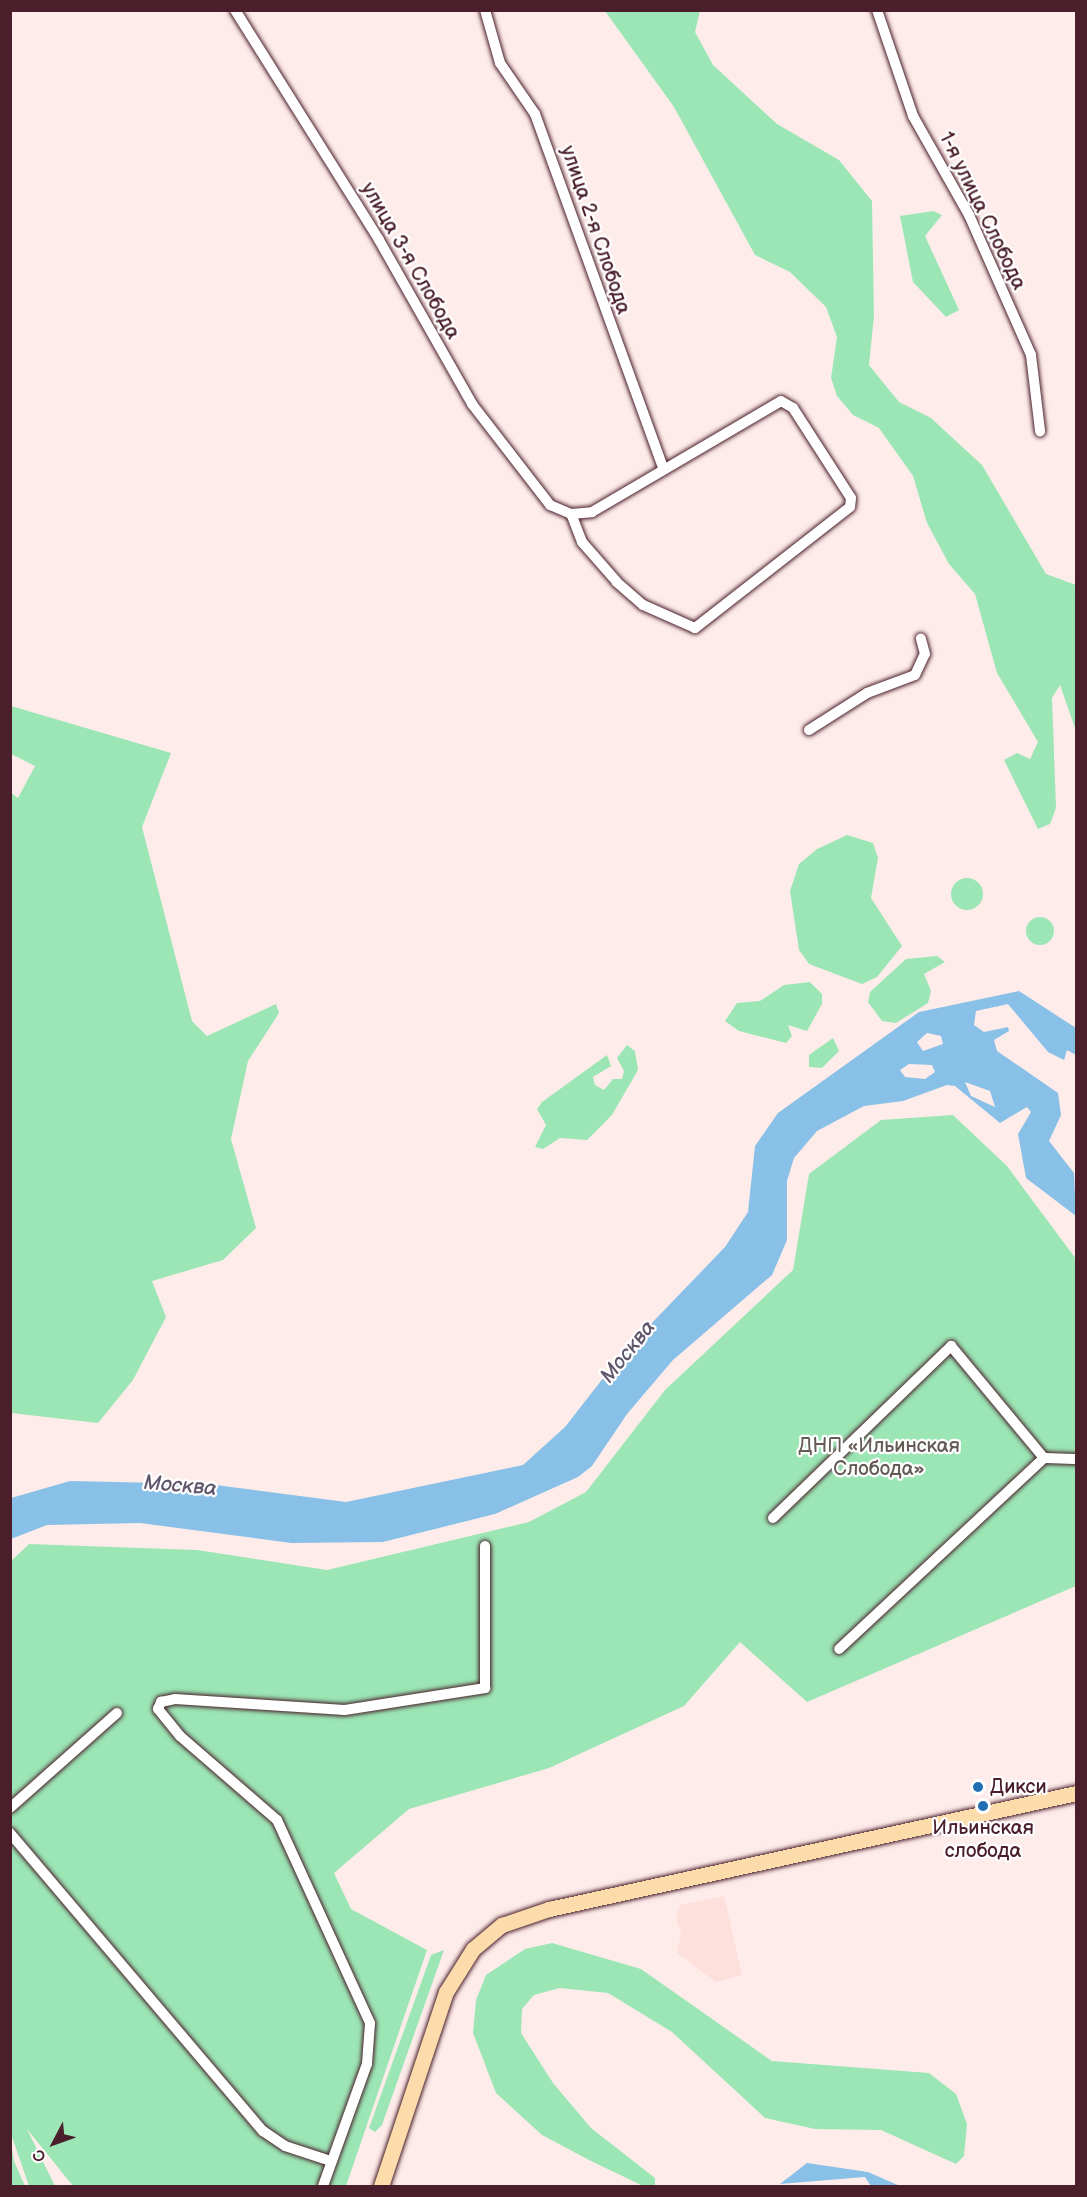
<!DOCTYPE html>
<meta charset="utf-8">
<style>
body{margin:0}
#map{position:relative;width:1087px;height:2197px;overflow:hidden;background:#feecea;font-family:"Balsamiq Sans",sans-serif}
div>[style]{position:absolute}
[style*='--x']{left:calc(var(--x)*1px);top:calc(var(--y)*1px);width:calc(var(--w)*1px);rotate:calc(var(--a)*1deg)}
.built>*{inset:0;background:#fddfdb}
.green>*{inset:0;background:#9ce6b5}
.round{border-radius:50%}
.water>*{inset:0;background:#89c0e7}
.roads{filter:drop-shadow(0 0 2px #4a1f2b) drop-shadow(0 0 2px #4a1f2b)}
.street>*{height:10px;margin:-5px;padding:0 5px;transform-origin:5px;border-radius:5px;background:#fff}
.primary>*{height:15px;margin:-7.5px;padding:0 7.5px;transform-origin:7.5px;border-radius:7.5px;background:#fddcac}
.dots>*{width:16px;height:16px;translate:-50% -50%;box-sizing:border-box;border:3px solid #fff;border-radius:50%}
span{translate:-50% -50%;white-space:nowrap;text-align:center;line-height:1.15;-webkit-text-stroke:4.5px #fff;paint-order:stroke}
.street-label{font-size:20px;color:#4a1f2b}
.park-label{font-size:20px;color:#635b54}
.poi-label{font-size:20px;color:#4a1f2b}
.left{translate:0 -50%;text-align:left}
.water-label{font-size:21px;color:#60576d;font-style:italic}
.frame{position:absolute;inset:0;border:12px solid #4a1f2b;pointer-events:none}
.north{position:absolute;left:24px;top:2113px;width:60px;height:60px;-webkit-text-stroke:4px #fff;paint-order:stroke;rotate:229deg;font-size:16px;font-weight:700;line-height:24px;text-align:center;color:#4a1f2b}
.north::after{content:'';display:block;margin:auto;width:21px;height:27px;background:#4a1f2b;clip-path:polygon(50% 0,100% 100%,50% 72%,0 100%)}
</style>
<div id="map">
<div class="built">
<div style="clip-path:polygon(724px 1896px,742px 1975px,716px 1982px,677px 1953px,681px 1934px,676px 1917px,680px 1905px)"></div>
</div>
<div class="green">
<div style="clip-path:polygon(605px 11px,700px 11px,695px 32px,713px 65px,777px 124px,839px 160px,872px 201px,874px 316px,869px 365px,899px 402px,931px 418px,982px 465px,1046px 574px,1076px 585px,1076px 731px,1060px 685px,1052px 698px,1056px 808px,1050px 824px,1038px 829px,1004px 760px,1017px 753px,1030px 759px,1038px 742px,997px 673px,975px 594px,949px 564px,927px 523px,913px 476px,879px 428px,853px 415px,837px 396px,831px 378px,837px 337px,826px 307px,790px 272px,755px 255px,674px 107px)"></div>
<div style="clip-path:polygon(933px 211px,942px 215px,925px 236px,959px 310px,946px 317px,913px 282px,900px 216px)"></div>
<div style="clip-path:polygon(11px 706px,171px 753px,142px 827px,192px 1021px,207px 1036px,276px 1004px,279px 1013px,248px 1061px,231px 1139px,256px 1228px,223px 1260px,152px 1281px,166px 1317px,133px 1380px,98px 1423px,11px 1413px,10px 792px,18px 798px,35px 766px,11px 754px)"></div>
<div style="clip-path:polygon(847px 835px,873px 843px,878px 858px,871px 898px,902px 946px,877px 977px,862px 984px,809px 964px,799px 950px,790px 891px,799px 864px,817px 849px)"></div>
<div class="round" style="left:951px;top:878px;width:32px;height:32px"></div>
<div class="round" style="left:1026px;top:917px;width:28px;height:28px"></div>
<div style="clip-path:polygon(937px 956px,945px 962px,924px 974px,931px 991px,928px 1003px,896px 1023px,882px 1021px,868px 1002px,870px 992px,906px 959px)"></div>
<div style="clip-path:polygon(810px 982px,822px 994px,822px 1004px,807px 1031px,788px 1025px,792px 1036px,786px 1043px,739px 1031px,725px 1021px,737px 1003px,760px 1001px,784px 985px)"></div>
<div style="clip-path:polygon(833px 1038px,839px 1051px,822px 1068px,809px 1067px,809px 1055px)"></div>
<div style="clip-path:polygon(627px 1045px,635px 1051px,638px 1070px,612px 1115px,587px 1140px,560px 1138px,543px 1149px,535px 1147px,546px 1125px,537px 1109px,542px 1102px,607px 1055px,611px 1066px,593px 1077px,595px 1085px,604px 1090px,613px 1079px,622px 1079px,624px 1071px,617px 1058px)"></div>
<div style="clip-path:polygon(953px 1115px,1007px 1166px,1076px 1259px,1076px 1586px,807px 1702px,740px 1642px,684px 1706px,549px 1768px,409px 1809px,334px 1873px,351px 1909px,427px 1950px,346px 2186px,73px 2186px,27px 2129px,55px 2186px,29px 2186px,11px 2134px,10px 1562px,29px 1544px,197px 1550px,327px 1570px,529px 1522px,586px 1492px,665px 1390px,793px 1270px,809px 1174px,881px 1120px)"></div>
<div style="clip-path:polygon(552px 1943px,641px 1969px,772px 2061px,929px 2073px,956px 2094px,967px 2124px,964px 2156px,956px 2164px,881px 2130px,815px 2129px,765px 2118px,672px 2032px,608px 1993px,560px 1988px,534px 1995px,522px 2009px,521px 2033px,553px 2083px,591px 2128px,655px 2178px,655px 2186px,643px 2186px,589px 2160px,542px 2135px,496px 2093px,473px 2033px,476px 2000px,486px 1975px,525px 1949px)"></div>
<div style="clip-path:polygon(444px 1950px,382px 2125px,375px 2132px,369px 2128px,431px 1955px)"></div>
<div style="clip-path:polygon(11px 2143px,14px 2161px,25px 2186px,11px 2186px)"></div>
</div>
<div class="water">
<div style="clip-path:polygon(evenodd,1019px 991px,1076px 1028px,1076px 1055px,1067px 1050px,1064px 1060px,1048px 1052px,1008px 1004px,976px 1011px,974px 1025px,984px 1032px,1008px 1027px,1009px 1031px,994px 1040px,997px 1051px,1058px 1093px,1061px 1115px,1049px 1141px,1074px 1173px,1076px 1216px,1026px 1178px,1018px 1134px,1031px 1112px,1027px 1107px,1000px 1123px,955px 1086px,947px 1085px,903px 1101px,864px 1106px,817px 1131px,794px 1158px,787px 1181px,787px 1240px,772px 1275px,673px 1360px,627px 1414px,592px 1466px,578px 1477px,495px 1514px,383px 1542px,291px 1543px,140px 1523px,47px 1525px,11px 1539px,11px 1498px,70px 1481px,208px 1484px,346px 1502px,523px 1465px,565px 1427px,622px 1354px,725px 1247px,748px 1212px,755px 1146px,778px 1113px,919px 1012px,1019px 991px,927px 1033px,941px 1036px,943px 1044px,923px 1051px,917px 1042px,927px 1033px,1019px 991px,909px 1064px,932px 1065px,935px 1072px,925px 1079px,905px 1077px,900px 1070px,909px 1064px,1019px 991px,965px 1082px,990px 1091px,995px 1107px,971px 1096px,965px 1082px)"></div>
<div style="clip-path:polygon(807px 2163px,868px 2172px,900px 2186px,871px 2186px,865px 2177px,780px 2184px)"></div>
</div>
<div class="roads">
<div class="street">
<div style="--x:235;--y:10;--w:271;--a:57.9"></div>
<div style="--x:379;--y:240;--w:189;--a:60.4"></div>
<div style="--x:472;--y:404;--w:128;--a:52.3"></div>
<div style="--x:550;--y:505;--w:23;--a:23"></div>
<div style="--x:571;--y:514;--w:21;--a:-5"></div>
<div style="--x:592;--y:512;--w:219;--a:-30.4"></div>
<div style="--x:781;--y:401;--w:14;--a:30"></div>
<div style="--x:793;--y:408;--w:107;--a:57.2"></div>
<div style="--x:851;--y:498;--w:9;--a:96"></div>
<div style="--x:850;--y:507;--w:197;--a:142"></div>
<div style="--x:695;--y:628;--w:57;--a:-156.1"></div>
<div style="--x:643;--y:605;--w:35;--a:-139"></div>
<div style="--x:617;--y:582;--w:53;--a:-131.2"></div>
<div style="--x:582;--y:542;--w:30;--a:-111"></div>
<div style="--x:485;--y:10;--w:55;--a:74.2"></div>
<div style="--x:500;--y:63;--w:62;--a:55.5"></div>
<div style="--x:535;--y:114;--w:375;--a:70.1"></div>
<div style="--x:877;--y:10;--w:112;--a:71.2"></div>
<div style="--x:913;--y:116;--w:114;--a:60.5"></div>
<div style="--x:969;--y:215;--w:153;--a:66.1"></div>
<div style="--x:1031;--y:355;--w:77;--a:83.2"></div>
<div style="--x:809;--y:730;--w:69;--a:-32.5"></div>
<div style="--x:867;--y:693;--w:51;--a:-20.6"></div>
<div style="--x:915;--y:675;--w:23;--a:-65"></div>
<div style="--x:925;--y:654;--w:16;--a:-105"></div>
<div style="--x:1044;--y:1458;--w:32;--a:2"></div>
<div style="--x:773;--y:1518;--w:248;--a:-44"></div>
<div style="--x:951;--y:1346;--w:146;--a:50.3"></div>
<div style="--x:1044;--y:1458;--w:280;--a:137"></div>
<div style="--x:10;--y:1808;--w:143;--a:-41.6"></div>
<div style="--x:10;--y:1833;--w:391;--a:49.7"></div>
<div style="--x:263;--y:2131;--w:27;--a:34"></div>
<div style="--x:285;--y:2146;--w:48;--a:18.1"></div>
<div style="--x:323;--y:2186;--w:130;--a:-70.2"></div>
<div style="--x:367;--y:2064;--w:41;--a:-85.8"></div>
<div style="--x:370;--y:2023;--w:223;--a:-114.6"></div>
<div style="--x:277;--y:1820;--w:128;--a:-139.1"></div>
<div style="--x:180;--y:1736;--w:35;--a:-129"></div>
<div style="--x:158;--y:1709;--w:8;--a:-67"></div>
<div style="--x:161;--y:1702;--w:14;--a:-12"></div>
<div style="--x:175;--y:1699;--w:170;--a:3.7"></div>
<div style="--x:345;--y:1710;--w:142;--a:-8.9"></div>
<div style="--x:485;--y:1688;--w:142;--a:-90"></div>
</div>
<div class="primary">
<div style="--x:381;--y:2186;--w:205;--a:-71.5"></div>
<div style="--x:446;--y:1992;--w:51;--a:-57.9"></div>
<div style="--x:473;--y:1949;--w:38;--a:-40"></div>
<div style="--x:502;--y:1925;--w:50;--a:-18.8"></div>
<div style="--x:549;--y:1909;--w:540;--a:-12.41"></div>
</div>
</div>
<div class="dots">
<div style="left:978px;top:1787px;background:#1f6fb2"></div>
<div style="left:983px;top:1806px;background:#1f6fb2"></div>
</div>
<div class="street-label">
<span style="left:982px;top:211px;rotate:64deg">1-я улица Слобода</span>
<span style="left:595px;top:230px;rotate:71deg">улица 2-я Слобода</span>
<span style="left:410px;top:261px;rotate:60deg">улица 3-я Слобода</span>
</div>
<div class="park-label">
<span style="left:879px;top:1458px">ДНП «Ильинская<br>Слобода»</span>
</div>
<div class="poi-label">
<span class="left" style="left:990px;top:1787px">Дикси</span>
<span style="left:983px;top:1840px">Ильинская<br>слобода</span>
</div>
<div class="water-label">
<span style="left:628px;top:1352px;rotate:-51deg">Москва</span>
<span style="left:180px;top:1486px;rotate:5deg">Москва</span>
</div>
<div class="frame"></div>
<div class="north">С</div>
</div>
